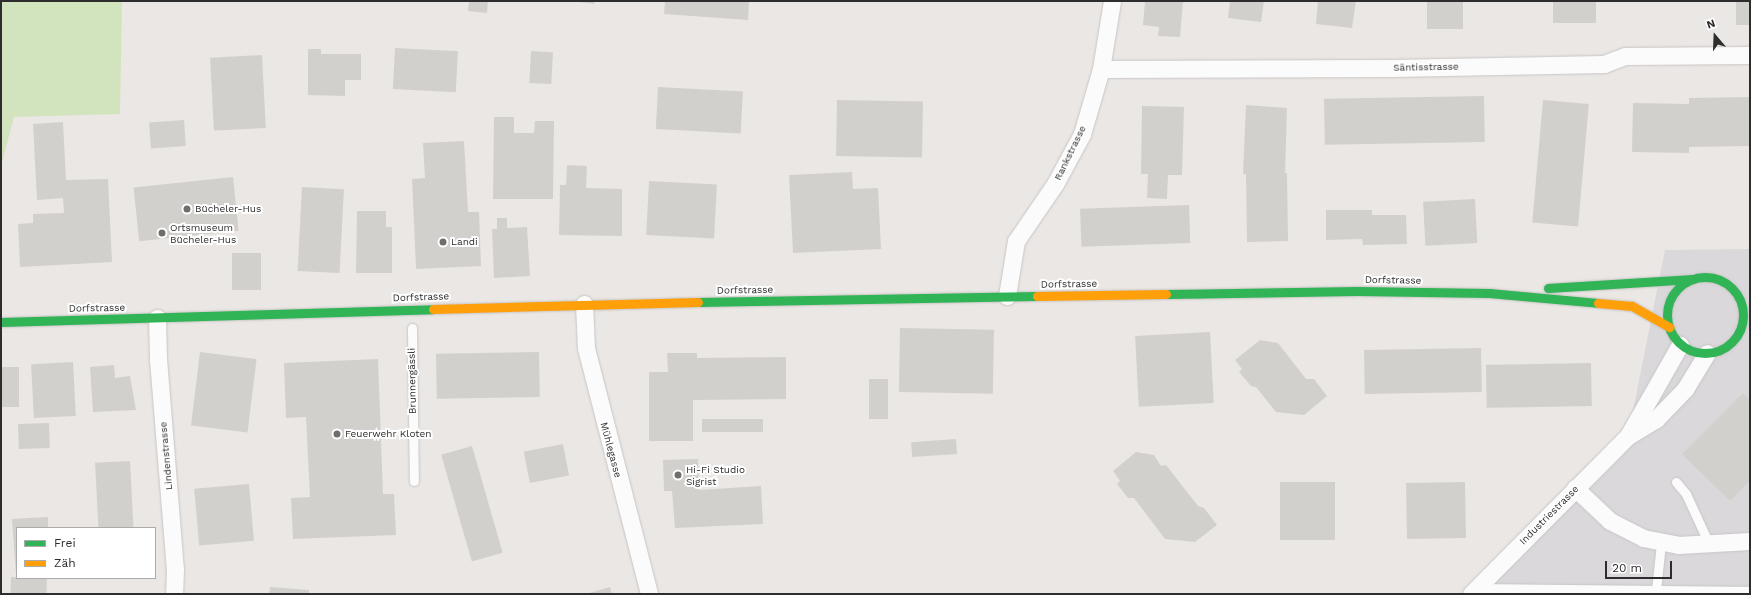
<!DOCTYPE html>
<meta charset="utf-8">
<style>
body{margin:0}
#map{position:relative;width:1751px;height:595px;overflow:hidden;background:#ebe7e4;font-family:"Work Sans",sans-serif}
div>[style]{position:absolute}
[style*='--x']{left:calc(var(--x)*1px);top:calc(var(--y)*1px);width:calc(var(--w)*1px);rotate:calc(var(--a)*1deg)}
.industrial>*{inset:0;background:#dbd8db}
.green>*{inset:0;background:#d2e4be}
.building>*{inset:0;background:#d2d0cd;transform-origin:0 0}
.roads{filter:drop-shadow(0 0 1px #c7c6c6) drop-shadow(0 0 1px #c7c6c6)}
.lane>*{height:9px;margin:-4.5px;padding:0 4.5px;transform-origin:4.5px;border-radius:4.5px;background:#fcfbfb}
.street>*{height:17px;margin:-8.5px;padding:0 8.5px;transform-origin:8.5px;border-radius:8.5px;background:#fcfbfb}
.fast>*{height:9px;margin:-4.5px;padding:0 4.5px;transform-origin:4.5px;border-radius:4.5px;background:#30b455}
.fast>.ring{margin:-4.5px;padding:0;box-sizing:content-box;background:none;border:9px solid #30b455;border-radius:50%}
.slow>*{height:9px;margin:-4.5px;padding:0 4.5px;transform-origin:4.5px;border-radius:4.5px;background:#ff9f0a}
.dots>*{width:11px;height:11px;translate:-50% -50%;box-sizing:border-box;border:2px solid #fff;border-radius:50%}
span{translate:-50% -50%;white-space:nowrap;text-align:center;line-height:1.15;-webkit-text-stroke:4px #fff;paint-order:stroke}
.street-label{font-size:10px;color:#2d2d2d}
.poi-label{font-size:10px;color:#2d2d2d}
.left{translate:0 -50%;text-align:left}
.frame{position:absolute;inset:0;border:2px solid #2d2d2d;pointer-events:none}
.legend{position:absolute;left:16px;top:527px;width:140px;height:52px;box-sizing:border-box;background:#fff;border:1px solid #ababab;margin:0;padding:5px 7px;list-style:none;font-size:12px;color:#2d2d2d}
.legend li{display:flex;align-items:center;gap:8px;height:20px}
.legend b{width:20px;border:1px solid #ababab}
.north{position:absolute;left:1695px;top:16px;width:40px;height:40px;-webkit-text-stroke:3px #fff;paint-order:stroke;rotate:341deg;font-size:11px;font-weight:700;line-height:16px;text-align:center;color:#2d2d2d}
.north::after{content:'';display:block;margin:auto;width:14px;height:18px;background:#2d2d2d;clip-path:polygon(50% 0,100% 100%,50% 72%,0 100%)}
.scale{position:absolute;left:1605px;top:561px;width:67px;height:18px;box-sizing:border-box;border:2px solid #2d2d2d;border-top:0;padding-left:5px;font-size:12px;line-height:14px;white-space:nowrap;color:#2d2d2d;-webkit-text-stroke:3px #fff;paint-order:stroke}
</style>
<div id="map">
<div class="industrial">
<div style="clip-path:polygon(1750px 249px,1750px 594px,1471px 594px,1628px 436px,1665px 250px)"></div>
</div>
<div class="green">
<div style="clip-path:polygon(1px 1px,122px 1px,120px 114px,14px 117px,1px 166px)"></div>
</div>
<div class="building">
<div style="clip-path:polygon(469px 1px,488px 1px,487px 13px,468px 11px)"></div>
<div style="clip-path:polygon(572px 1px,595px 1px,594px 4px)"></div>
<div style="clip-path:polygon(665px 1px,749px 1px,748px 20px,664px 14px)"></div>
<div style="clip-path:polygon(1145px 1px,1183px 1px,1180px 37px,1158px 36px,1159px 27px,1143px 25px)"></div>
<div style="clip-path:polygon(1230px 1px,1264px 1px,1261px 22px,1228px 18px)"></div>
<div style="clip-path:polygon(1318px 1px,1356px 1px,1352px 28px,1316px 24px)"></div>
<div style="left:1427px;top:1px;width:36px;height:28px"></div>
<div style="left:1553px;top:1px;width:43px;height:22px"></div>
<div style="left:1736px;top:1px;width:14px;height:24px"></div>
<div style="left:395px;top:48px;width:63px;height:41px;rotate:3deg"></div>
<div style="clip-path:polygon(308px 49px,321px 49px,321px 54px,361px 54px,361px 80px,345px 80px,345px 96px,308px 95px)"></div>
<div style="left:531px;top:51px;width:22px;height:32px;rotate:3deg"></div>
<div style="left:262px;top:55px;width:73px;height:52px;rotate:87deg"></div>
<div style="left:658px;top:87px;width:85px;height:42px;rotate:3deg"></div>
<div style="left:1484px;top:96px;width:46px;height:160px;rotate:89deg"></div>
<div style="clip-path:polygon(1750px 97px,1750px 146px,1689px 147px,1689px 153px,1632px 152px,1633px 103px,1689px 104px,1689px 98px)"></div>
<div style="left:837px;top:100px;width:86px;height:56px;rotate:1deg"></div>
<div style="left:1543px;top:100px;width:46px;height:123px;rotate:5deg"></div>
<div style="clip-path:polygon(1246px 105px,1287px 108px,1285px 173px,1287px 173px,1288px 241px,1247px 242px,1246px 174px,1243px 174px)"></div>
<div style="clip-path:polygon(1142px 106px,1184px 107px,1182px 175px,1168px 175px,1167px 199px,1147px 198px,1148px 174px,1141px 174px)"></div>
<div style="clip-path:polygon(494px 117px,514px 117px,514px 133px,534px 133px,535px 121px,554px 121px,553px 199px,493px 199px)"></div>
<div style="left:184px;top:120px;width:26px;height:35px;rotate:86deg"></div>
<div style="clip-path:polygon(63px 122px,66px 180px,108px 179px,112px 262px,20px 267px,18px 224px,33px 223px,33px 214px,64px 213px,63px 198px,37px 200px,33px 124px)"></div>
<div style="clip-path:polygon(464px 141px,468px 212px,479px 212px,481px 266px,416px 269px,412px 179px,425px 178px,423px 143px)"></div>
<div style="clip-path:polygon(567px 165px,587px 166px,586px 188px,622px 189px,622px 236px,559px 235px,560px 185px,566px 185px)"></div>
<div style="clip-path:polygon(852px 172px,853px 189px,878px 188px,881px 249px,793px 253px,789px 175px)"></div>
<div style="left:233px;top:177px;width:54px;height:100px;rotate:84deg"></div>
<div style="left:649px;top:181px;width:68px;height:54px;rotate:3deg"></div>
<div style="left:302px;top:187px;width:42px;height:84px;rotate:3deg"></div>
<div style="left:1475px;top:199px;width:44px;height:52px;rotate:87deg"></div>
<div style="left:1189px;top:205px;width:38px;height:109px;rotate:88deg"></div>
<div style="clip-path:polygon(1326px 210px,1372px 210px,1372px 215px,1406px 215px,1407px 244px,1363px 245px,1362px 239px,1326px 240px)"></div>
<div style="clip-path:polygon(357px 211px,386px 211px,386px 227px,392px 227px,392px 273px,356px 273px)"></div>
<div style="clip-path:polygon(497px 218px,507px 218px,507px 228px,527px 227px,530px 276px,494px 278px,492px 229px,497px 229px)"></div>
<div style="left:232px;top:253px;width:29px;height:37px"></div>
<div style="left:900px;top:328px;width:94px;height:64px;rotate:1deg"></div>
<div style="left:1210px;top:332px;width:71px;height:75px;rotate:87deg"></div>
<div style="clip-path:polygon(1260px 340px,1278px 343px,1306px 379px,1314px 379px,1327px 396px,1304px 415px,1276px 412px,1256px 387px,1251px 386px,1239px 372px,1242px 369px,1235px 360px)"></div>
<div style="left:1481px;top:348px;width:44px;height:117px;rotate:89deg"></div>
<div style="left:200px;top:352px;width:57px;height:74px;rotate:7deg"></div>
<div style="left:539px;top:352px;width:45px;height:103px;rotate:89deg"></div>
<div style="clip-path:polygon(667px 353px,697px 353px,697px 358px,786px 357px,786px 399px,693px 400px,693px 441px,649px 441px,649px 372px,668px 372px)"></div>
<div style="clip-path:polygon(378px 359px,383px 494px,394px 494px,396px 535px,293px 539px,291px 498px,310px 497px,306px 417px,286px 418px,284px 363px)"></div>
<div style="left:73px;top:362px;width:54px;height:42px;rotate:87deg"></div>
<div style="left:1591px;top:363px;width:43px;height:105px;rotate:89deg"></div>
<div style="clip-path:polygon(114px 365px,115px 378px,130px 376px,136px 410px,93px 412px,90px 367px)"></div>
<div style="left:1px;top:367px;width:18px;height:40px"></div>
<div style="left:869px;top:379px;width:19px;height:40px"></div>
<div style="clip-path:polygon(1743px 393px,1750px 400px,1750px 481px,1730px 501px,1682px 454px)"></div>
<div style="left:702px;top:419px;width:61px;height:13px"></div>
<div style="left:49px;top:423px;width:25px;height:31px;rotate:88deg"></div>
<div style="left:956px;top:439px;width:15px;height:45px;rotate:86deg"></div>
<div style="left:563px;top:444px;width:32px;height:40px;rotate:79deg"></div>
<div style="left:472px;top:446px;width:111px;height:32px;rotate:74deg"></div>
<div style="clip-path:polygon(1136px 452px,1154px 455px,1161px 466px,1166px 465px,1198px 506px,1204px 508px,1217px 525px,1195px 542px,1165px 539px,1134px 498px,1128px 498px,1117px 484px,1120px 481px,1113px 471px)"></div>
<div style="clip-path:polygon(698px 459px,699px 490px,761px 486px,763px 524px,675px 528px,672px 491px,664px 491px,663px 460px)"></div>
<div style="left:130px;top:461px;width:67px;height:35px;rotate:87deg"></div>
<div style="left:1335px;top:482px;width:58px;height:55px;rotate:90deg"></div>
<div style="left:1465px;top:482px;width:56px;height:59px;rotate:89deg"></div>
<div style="left:249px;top:484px;width:57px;height:55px;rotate:85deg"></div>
<div style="clip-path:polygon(48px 517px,48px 528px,17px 528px,16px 575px,12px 519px)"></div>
<div style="left:11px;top:577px;width:36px;height:17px;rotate:2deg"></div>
<div style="clip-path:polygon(270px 587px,309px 590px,309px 594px,269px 594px)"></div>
<div style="clip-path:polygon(610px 587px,612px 594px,586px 594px)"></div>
</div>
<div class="roads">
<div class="lane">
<div style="--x:412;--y:328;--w:153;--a:89.3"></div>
<div style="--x:1676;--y:482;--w:16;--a:50"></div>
<div style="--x:1686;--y:494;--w:55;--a:65.3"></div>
<div style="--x:1478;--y:588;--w:272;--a:0.6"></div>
<div style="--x:1656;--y:590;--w:47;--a:-83.9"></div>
</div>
<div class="street">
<div style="--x:1101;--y:69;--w:291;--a:-0.2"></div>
<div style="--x:1392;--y:68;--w:212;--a:-1.1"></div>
<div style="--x:1604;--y:64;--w:22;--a:-21"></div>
<div style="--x:1625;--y:56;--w:125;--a:-0.5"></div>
<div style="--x:1007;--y:296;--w:56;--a:-80.7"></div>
<div style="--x:1016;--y:241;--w:69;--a:-55.6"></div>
<div style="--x:1055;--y:184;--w:57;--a:-61.6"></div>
<div style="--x:1082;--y:134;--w:68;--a:-73.7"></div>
<div style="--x:1101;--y:69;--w:69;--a:-80.8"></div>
<div style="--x:584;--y:304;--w:44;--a:87.4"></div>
<div style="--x:586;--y:348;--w:254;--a:75.6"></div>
<div style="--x:157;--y:318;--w:41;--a:88.6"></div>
<div style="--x:158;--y:359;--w:211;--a:85.4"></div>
<div style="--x:175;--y:569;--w:25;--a:92"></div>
<div style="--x:1628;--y:436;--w:105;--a:-60.3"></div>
<div style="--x:1575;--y:488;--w:48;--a:43.3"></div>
<div style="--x:1610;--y:521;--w:37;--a:27"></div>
<div style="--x:1643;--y:538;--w:36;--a:11"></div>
<div style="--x:1678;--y:545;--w:72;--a:-3.2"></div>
<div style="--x:1471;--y:594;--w:223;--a:-45.2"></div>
<div style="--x:1628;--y:436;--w:33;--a:-31"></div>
<div style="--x:1656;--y:419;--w:42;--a:-46"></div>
<div style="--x:1685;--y:389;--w:42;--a:-58.6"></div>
</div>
<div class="fast">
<div class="ring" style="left:1667px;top:277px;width:67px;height:67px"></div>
<div style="--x:1548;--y:288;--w:145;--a:-3.6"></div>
<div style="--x:1166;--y:294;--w:191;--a:-0.9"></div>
<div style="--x:1357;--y:291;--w:132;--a:0.9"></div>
<div style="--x:1489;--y:293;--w:109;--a:5.2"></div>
<div style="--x:698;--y:302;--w:339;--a:-1"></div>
<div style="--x:1;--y:322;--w:432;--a:-1.7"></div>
</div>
<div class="slow">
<div style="--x:1037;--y:296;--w:129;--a:-0.9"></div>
<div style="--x:1598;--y:303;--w:34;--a:5"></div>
<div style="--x:1632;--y:306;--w:43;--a:29.6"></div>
<div style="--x:433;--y:309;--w:265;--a:-1.5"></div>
</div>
</div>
<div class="dots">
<div style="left:187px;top:209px;background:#706e6d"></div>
<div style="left:162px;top:233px;background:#706e6d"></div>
<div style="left:443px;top:242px;background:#706e6d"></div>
<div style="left:337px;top:434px;background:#706e6d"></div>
<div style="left:678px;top:475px;background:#706e6d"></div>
</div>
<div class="street-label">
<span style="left:1426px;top:67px;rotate:-1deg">Säntisstrasse</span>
<span style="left:1070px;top:153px;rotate:-64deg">Rankstrasse</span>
<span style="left:1393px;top:280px;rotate:1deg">Dorfstrasse</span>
<span style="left:1069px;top:284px;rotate:-1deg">Dorfstrasse</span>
<span style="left:745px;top:290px;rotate:-1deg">Dorfstrasse</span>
<span style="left:421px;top:297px;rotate:-2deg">Dorfstrasse</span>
<span style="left:97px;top:308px;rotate:-1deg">Dorfstrasse</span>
<span style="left:412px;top:381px;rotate:-91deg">Brunnergässli</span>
<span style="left:611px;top:450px;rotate:75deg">Mühlegasse</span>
<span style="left:166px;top:456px;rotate:-95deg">Lindenstrasse</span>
<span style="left:1549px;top:515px;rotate:-45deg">Industriestrasse</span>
</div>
<div class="poi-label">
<span class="left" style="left:195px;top:209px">Bücheler-Hus</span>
<span class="left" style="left:170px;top:233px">Ortsmuseum<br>Bücheler-Hus</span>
<span class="left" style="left:451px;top:242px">Landi</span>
<span class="left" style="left:345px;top:434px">Feuerwehr Kloten</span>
<span class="left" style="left:686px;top:475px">Hi-Fi Studio<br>Sigrist</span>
</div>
<div class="frame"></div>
<ul class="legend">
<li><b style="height:5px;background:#30b455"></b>Frei</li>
<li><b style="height:5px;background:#ff9f0a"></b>Zäh</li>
</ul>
<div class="north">N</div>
<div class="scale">20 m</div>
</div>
